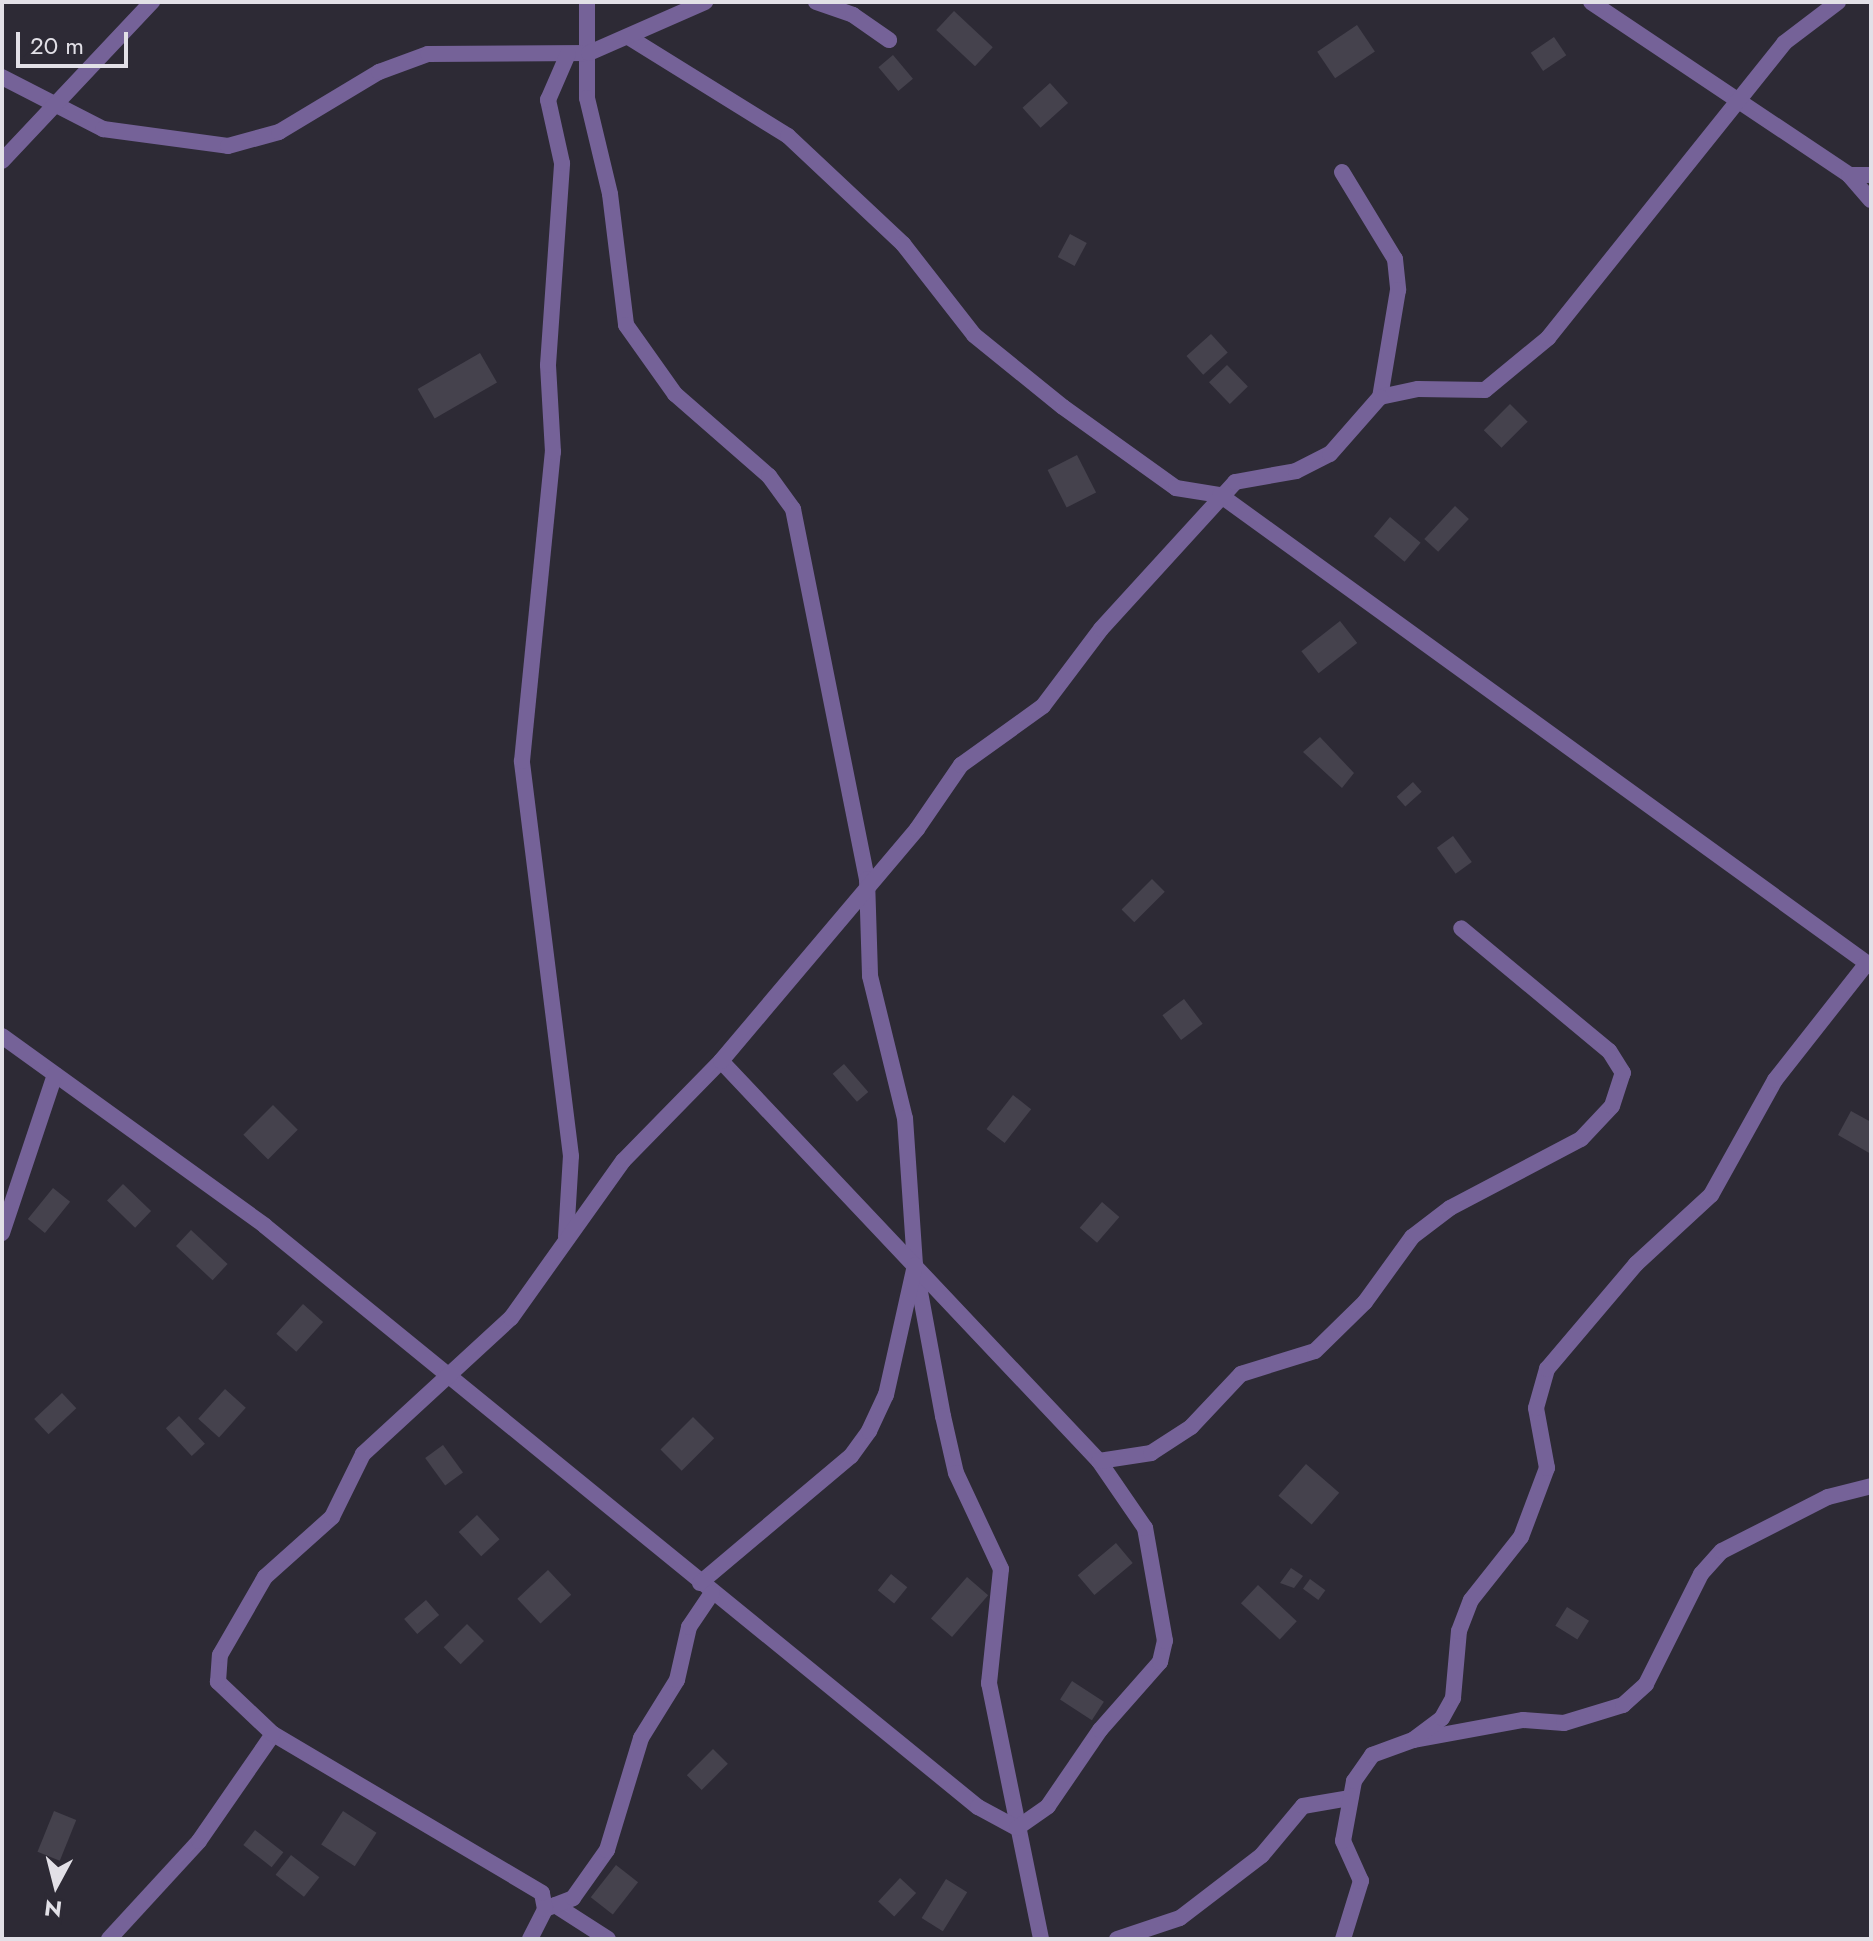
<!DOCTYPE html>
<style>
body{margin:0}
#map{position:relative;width:1873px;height:1941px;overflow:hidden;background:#2d2a35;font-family:Jost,sans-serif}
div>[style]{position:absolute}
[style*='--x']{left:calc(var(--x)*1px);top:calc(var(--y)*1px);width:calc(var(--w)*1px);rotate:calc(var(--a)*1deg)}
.building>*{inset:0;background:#45424d;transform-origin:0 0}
.street>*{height:16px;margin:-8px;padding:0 8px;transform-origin:8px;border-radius:8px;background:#756298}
span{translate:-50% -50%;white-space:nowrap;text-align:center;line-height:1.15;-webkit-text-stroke:6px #2d2a35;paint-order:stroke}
.frame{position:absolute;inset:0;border:4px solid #e2e0e7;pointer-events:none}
.north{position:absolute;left:16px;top:1845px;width:80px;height:80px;-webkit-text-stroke:6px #2d2a35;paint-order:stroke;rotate:187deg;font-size:22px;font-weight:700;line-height:32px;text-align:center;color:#e2e0e7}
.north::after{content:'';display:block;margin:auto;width:28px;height:36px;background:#e2e0e7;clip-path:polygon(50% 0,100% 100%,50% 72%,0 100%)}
.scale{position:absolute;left:16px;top:32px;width:112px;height:36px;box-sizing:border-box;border:4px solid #e2e0e7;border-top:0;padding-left:10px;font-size:24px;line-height:28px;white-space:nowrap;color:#e2e0e7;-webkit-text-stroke:6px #2d2a35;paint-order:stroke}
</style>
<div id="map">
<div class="building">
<div style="left:954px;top:11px;width:53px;height:26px;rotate:43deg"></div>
<div style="left:1357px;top:25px;width:32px;height:48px;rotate:56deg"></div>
<div style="left:1554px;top:37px;width:22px;height:28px;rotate:56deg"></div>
<div style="left:893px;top:55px;width:31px;height:19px;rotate:50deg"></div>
<div style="left:1050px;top:83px;width:27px;height:37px;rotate:48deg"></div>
<div style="left:1070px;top:234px;width:19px;height:26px;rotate:28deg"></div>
<div style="left:1211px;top:334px;width:25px;height:33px;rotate:48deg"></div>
<div style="left:480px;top:353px;width:34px;height:72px;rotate:60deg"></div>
<div style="left:1227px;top:365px;width:30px;height:25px;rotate:46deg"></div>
<div style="left:1510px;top:404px;width:25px;height:37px;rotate:45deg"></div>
<div style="left:1077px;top:455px;width:42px;height:33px;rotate:63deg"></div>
<div style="left:1455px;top:506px;width:19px;height:45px;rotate:43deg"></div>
<div style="left:1390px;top:517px;width:40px;height:25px;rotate:40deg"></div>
<div style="left:1340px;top:621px;width:28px;height:49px;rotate:52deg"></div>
<div style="clip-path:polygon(1320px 737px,1354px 773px,1342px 788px,1303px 752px)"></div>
<div style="left:1413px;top:782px;width:13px;height:22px;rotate:48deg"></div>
<div style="left:1453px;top:836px;width:32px;height:20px;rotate:54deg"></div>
<div style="left:1152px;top:879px;width:18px;height:43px;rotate:45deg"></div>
<div style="left:1184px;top:999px;width:31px;height:27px;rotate:53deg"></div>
<div style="left:844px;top:1064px;width:37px;height:15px;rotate:49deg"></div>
<div style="left:1013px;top:1095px;width:23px;height:43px;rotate:38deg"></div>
<div style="left:273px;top:1105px;width:35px;height:42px;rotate:45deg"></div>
<div style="clip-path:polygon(1851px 1111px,1871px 1122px,1871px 1154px,1838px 1135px)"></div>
<div style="left:123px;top:1184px;width:39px;height:23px;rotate:44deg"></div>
<div style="left:53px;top:1188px;width:22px;height:40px;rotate:39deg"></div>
<div style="left:1102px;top:1202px;width:23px;height:34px;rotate:41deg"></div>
<div style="left:191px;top:1230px;width:50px;height:22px;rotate:43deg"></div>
<div style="left:303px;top:1304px;width:27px;height:40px;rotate:42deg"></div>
<div style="left:225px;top:1389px;width:28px;height:40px;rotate:42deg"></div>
<div style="left:62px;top:1393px;width:21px;height:38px;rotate:47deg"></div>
<div style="left:179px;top:1416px;width:38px;height:18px;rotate:47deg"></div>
<div style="left:693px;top:1417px;width:30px;height:46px;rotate:45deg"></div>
<div style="left:443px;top:1445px;width:34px;height:22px;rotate:54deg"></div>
<div style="left:1306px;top:1464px;width:44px;height:42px;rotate:41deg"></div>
<div style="left:477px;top:1515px;width:33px;height:25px;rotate:47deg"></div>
<div style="left:1116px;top:1543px;width:26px;height:50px;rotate:50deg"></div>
<div style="clip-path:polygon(1291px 1568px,1303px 1576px,1294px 1588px,1280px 1583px)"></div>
<div style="left:548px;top:1570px;width:34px;height:42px;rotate:47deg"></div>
<div style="left:891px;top:1574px;width:21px;height:21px;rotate:39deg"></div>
<div style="left:967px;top:1577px;width:28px;height:55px;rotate:41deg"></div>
<div style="left:1310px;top:1579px;width:19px;height:12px;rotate:36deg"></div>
<div style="left:1258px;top:1585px;width:53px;height:25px;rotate:43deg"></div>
<div style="left:426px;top:1600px;width:20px;height:29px;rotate:49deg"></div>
<div style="left:1567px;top:1607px;width:26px;height:22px;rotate:32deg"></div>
<div style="left:467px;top:1624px;width:24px;height:33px;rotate:45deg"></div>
<div style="left:1072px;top:1681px;width:38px;height:22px;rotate:33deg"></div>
<div style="left:713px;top:1749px;width:21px;height:37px;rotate:45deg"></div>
<div style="left:54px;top:1811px;width:24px;height:44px;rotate:22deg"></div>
<div style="left:343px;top:1811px;width:40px;height:40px;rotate:33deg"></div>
<div style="left:255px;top:1830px;width:36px;height:19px;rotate:38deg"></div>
<div style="left:291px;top:1855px;width:36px;height:25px;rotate:38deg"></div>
<div style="left:616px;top:1865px;width:28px;height:41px;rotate:38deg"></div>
<div style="left:900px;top:1878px;width:22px;height:32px;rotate:43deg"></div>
<div style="left:946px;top:1879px;width:25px;height:46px;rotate:32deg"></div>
</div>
<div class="street">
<div style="--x:587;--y:2;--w:96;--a:90"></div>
<div style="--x:587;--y:98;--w:99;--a:76.5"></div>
<div style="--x:610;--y:194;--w:132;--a:83"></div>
<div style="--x:626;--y:325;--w:85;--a:54.6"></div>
<div style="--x:675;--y:394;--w:125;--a:41.1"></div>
<div style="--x:769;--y:476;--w:41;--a:54"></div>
<div style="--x:793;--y:509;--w:377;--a:78.7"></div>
<div style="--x:867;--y:879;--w:97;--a:88.2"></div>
<div style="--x:870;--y:976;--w:146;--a:76.2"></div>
<div style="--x:905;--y:1118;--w:147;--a:86.1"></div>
<div style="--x:915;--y:1265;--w:154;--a:79.5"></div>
<div style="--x:943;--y:1416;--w:58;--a:77.2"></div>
<div style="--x:956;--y:1473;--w:106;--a:64.9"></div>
<div style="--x:1001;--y:1569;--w:115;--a:96"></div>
<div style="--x:989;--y:1683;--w:261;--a:78.5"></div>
<div style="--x:816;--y:2;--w:39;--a:19"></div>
<div style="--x:853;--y:15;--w:44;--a:34.8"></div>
<div style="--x:1591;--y:2;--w:311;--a:33.8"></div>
<div style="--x:1849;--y:175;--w:33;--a:49"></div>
<div style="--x:630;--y:38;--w:186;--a:31.8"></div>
<div style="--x:788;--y:136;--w:158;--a:43.2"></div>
<div style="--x:903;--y:244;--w:115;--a:52"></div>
<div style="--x:974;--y:335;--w:114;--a:39"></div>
<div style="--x:1063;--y:407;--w:139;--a:35.6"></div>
<div style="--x:1176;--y:488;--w:45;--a:9"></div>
<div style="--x:1220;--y:495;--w:804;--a:35.89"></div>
<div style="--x:2;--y:77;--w:114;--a:27.2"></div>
<div style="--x:103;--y:129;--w:126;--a:7.7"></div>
<div style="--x:228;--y:146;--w:53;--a:-15.4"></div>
<div style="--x:279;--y:132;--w:117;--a:-31"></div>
<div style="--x:379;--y:72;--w:52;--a:-20.2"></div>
<div style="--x:428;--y:54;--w:161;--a:-0.4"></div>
<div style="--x:589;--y:53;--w:127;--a:-23.7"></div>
<div style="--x:2;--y:161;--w:219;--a:-46.7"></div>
<div style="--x:1342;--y:172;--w:102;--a:58.7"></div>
<div style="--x:1395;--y:259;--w:31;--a:84"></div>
<div style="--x:1398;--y:290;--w:109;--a:99.5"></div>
<div style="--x:1380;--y:397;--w:39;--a:-12"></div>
<div style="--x:1418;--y:389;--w:67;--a:0.9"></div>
<div style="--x:1485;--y:390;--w:82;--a:-39.5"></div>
<div style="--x:1548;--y:338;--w:378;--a:-51.3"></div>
<div style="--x:1784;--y:43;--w:68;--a:-37.2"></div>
<div style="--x:1849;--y:175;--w:22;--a:0"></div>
<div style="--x:2;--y:1036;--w:324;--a:35.8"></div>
<div style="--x:265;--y:1226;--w:920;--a:39.18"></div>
<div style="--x:978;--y:1807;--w:44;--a:28.3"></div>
<div style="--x:1017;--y:1828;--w:38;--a:-35"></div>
<div style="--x:1048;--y:1806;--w:92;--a:-55.6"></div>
<div style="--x:1100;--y:1730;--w:91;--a:-48.6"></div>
<div style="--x:1160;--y:1662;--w:22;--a:-77"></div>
<div style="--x:1165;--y:1641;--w:115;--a:-100"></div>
<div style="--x:1145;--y:1528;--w:81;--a:-124.5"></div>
<div style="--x:1099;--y:1461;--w:550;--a:-133.38"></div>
<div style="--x:2;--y:1233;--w:167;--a:-71.5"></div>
<div style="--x:566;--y:1237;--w:81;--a:-86.5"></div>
<div style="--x:571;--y:1156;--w:398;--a:-97.1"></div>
<div style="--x:522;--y:761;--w:311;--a:-84.3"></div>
<div style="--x:553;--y:452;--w:87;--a:-93.3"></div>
<div style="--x:548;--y:365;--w:202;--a:-86"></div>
<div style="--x:562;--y:163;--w:65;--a:-102.5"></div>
<div style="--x:548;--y:100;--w:50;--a:-66.5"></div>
<div style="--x:1099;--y:1461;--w:53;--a:-8.7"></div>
<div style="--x:1151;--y:1453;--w:48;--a:-33"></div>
<div style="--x:1191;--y:1427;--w:73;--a:-46.7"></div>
<div style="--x:1241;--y:1374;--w:77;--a:-17.3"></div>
<div style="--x:1315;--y:1351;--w:70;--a:-44.4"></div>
<div style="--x:1365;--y:1302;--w:80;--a:-54.1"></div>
<div style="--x:1412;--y:1237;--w:48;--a:-37.3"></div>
<div style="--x:1450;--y:1208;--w:148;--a:-27.8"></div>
<div style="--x:1581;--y:1139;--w:45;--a:-46.8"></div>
<div style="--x:1612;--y:1106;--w:35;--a:-72"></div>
<div style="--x:1623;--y:1073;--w:26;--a:-122"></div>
<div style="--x:1609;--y:1051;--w:192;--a:-140.3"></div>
<div style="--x:700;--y:1583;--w:197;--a:-40.1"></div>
<div style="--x:851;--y:1456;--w:31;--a:-54"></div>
<div style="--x:869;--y:1431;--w:40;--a:-65"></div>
<div style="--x:886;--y:1395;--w:133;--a:-77.4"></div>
<div style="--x:1414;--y:1740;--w:111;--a:-10.4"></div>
<div style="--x:1523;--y:1720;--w:41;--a:4.2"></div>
<div style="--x:1564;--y:1723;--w:62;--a:-17"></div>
<div style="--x:1623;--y:1705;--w:31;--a:-42"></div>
<div style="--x:1646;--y:1684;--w:123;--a:-63.4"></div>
<div style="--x:1701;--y:1574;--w:31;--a:-48"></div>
<div style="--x:1722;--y:1551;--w:119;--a:-27"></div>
<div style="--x:1828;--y:1497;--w:44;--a:-14.3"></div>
<div style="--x:555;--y:1905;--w:63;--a:32.7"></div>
<div style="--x:545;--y:1909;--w:30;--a:-21"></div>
<div style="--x:573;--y:1898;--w:59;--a:-54.7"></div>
<div style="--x:607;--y:1850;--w:117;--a:-73.1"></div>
<div style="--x:641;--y:1738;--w:68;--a:-58.2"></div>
<div style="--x:677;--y:1680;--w:54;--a:-77.2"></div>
<div style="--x:689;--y:1627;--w:41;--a:-55.9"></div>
<div style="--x:109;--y:1939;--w:133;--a:-47.4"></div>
<div style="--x:199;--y:1841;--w:130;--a:-55.3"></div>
<div style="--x:530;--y:1939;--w:34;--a:-63"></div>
<div style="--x:545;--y:1909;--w:16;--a:-101"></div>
<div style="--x:542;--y:1893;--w:312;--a:-149.4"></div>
<div style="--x:273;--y:1734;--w:76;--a:-136.6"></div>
<div style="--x:218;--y:1682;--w:27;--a:-86"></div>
<div style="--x:220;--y:1655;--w:90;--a:-60"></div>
<div style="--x:265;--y:1577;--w:90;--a:-41.8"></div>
<div style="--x:332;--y:1517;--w:70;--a:-63.8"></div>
<div style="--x:363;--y:1454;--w:201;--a:-42.6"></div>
<div style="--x:511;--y:1318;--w:193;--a:-54.5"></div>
<div style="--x:623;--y:1161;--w:140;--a:-45.6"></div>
<div style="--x:721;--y:1061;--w:304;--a:-49.8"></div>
<div style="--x:917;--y:829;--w:78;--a:-55.5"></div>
<div style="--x:961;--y:765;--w:101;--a:-35.7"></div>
<div style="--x:1043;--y:706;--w:96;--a:-53"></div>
<div style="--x:1101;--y:629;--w:199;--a:-47.6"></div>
<div style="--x:1235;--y:482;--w:62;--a:-10.2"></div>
<div style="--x:1296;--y:471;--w:38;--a:-27"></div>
<div style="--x:1330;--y:454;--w:76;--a:-48.7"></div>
<div style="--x:1117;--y:1939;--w:66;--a:-18.4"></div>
<div style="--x:1180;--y:1918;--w:103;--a:-37.5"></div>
<div style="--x:1262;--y:1855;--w:64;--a:-50.1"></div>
<div style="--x:1303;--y:1806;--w:48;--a:-9.7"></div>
<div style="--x:1343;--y:1939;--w:61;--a:-72.8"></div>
<div style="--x:1361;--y:1881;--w:44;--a:-114.2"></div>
<div style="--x:1343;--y:1841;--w:61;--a:-79.6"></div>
<div style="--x:1354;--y:1781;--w:32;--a:-55"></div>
<div style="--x:1372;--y:1755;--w:44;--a:-20.1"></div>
<div style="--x:1413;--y:1740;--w:36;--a:-37"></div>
<div style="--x:1442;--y:1718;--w:23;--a:-61"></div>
<div style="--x:1453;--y:1698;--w:67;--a:-84.9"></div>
<div style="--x:1459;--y:1631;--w:33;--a:-69"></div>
<div style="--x:1471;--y:1600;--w:80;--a:-51.6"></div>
<div style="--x:1521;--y:1537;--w:74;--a:-69.4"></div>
<div style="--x:1547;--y:1468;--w:61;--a:-100.4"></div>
<div style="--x:1536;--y:1408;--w:41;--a:-74.2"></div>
<div style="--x:1547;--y:1369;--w:138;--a:-49.7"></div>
<div style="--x:1636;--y:1264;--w:102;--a:-42.6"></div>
<div style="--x:1711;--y:1195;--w:132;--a:-60.9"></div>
<div style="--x:1775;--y:1080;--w:149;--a:-51.8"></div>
</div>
<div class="frame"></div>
<div class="north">N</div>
<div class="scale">20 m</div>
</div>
